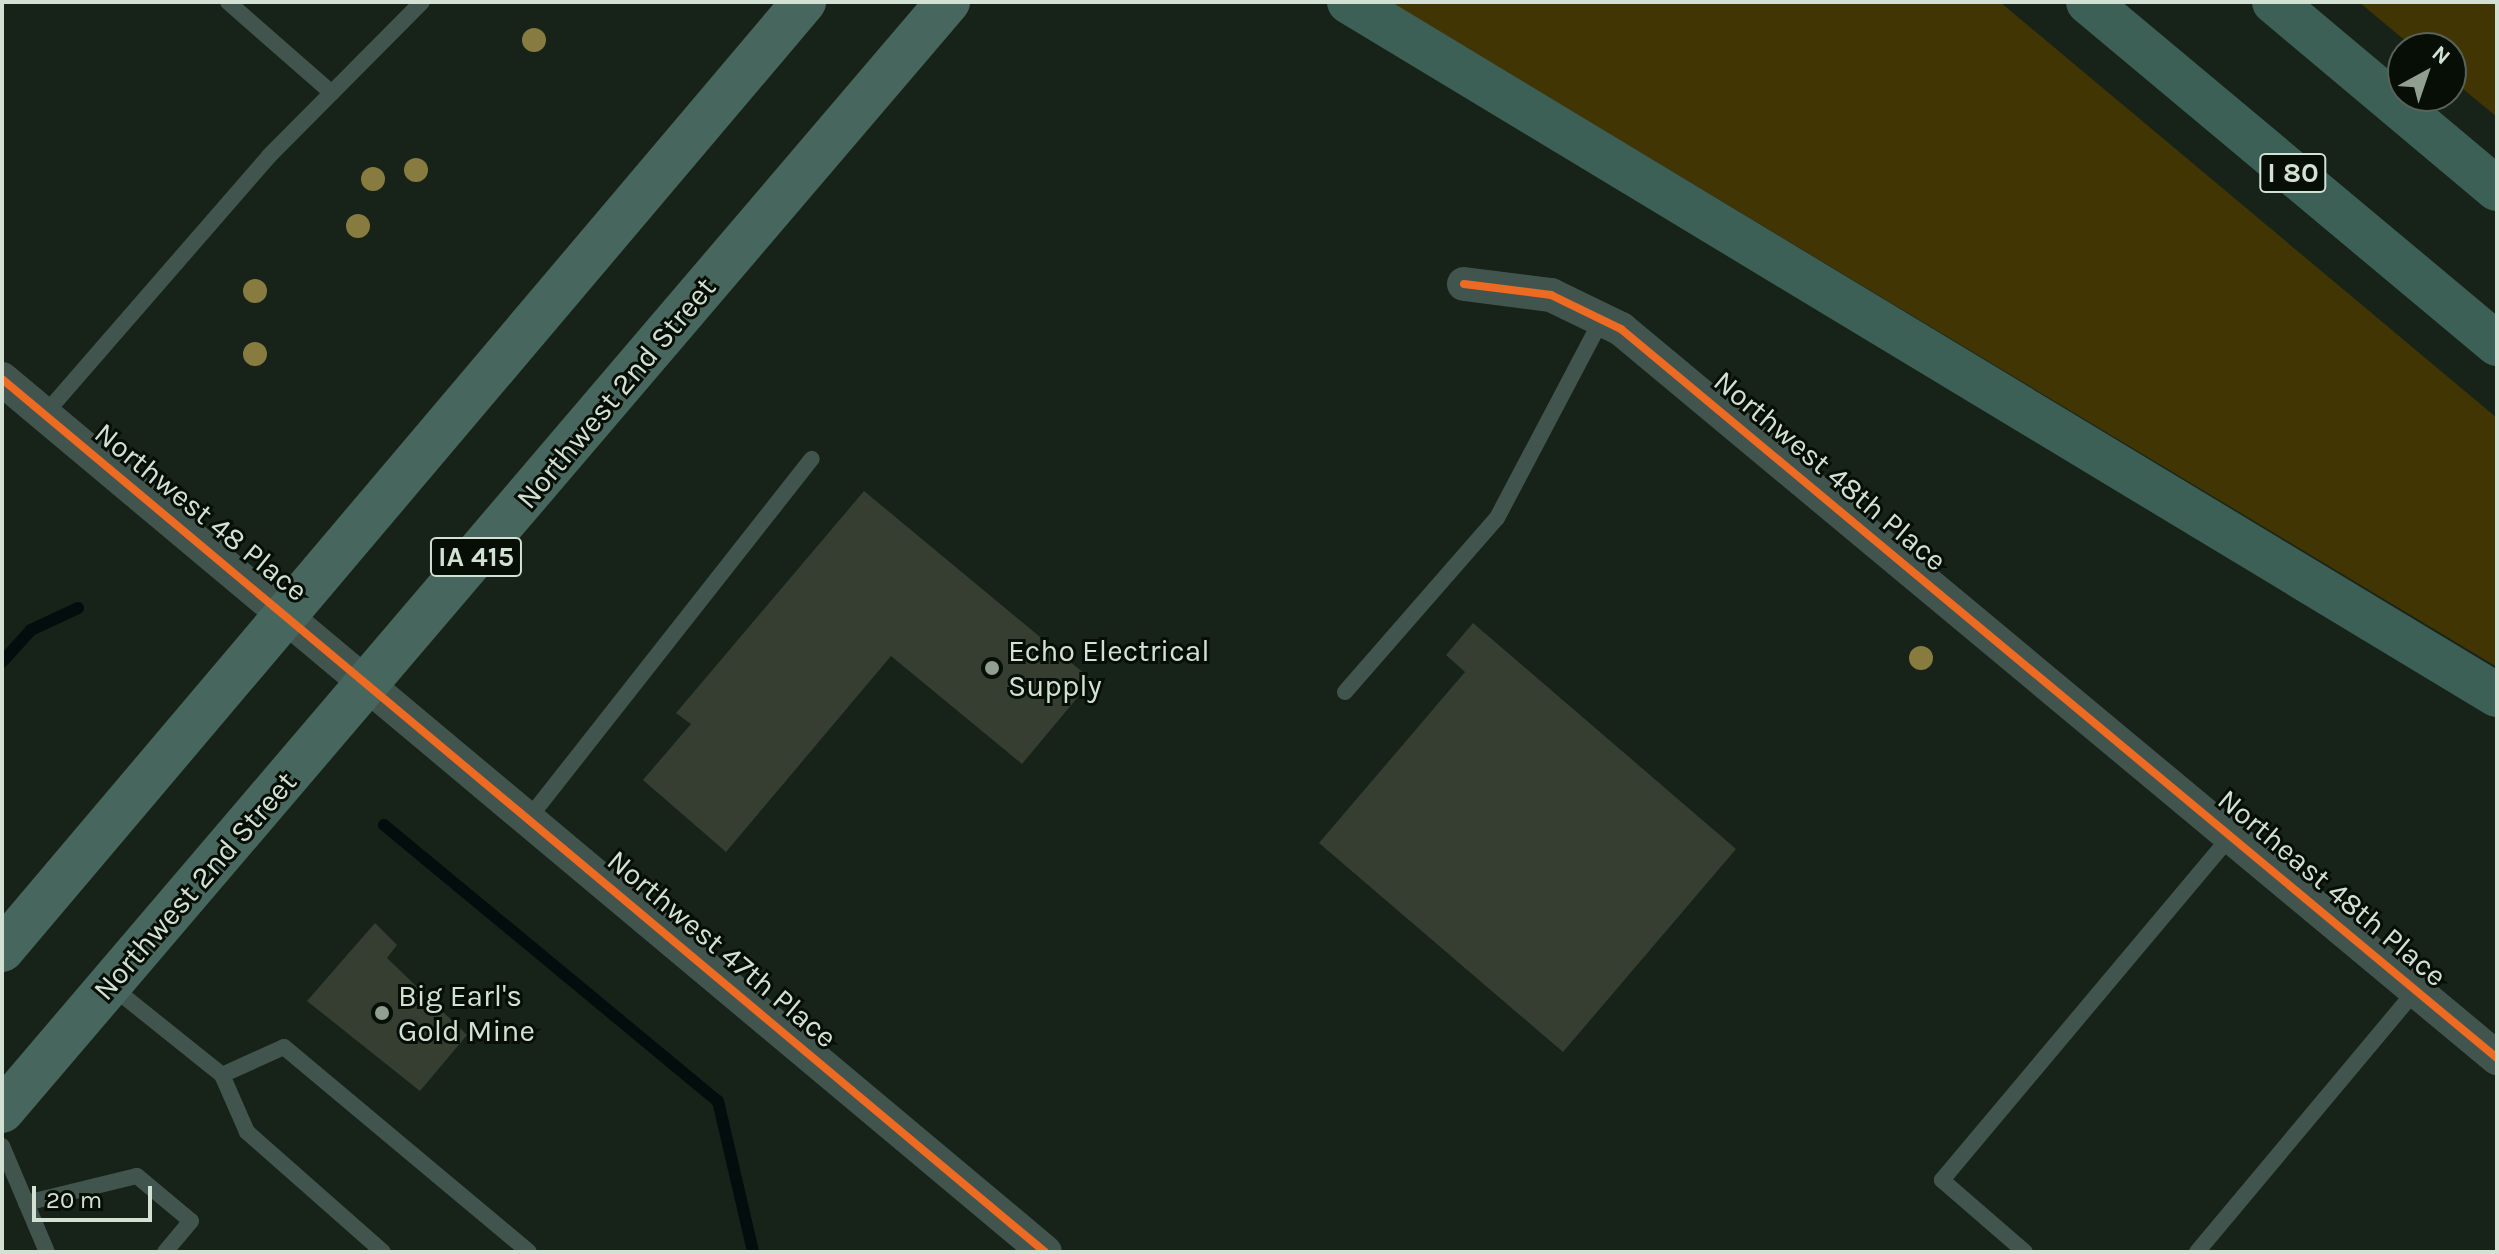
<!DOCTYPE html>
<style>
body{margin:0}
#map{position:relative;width:2499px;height:1254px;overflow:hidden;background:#172318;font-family:Karla,sans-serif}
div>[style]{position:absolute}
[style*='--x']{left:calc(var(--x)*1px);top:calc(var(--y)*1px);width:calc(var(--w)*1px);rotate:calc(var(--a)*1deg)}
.green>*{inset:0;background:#413503}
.stream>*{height:12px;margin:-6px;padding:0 6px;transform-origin:6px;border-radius:6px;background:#040d0d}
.building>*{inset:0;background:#363e32}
.lane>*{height:16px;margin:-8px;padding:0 8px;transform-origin:8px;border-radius:8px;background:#41554e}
.street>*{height:34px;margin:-17px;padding:0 17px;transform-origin:17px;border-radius:17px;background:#41554e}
.primary>*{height:44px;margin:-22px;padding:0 22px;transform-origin:22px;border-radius:22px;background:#47665e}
.highway>*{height:44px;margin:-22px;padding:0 22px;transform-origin:22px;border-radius:22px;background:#3c5f56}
.cycleway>*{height:8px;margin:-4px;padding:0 4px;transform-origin:4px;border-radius:4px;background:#ed6a23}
.trees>*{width:24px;height:24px;margin:-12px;border-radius:50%;background:#877b3f}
.dots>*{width:22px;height:22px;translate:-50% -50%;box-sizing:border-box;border:4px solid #060e06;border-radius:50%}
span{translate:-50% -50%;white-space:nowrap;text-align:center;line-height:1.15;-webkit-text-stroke:6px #060e06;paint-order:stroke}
.shield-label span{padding:2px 6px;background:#060e06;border:2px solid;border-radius:6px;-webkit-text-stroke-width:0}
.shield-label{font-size:28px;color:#d3e1d4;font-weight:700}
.street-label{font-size:30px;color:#d3e1d4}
.poi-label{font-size:30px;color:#d3e1d4}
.left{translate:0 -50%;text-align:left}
.frame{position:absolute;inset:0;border:4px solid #d3e1d4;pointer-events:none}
.north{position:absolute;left:2387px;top:32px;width:80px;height:80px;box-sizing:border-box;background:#060e06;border:2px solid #586258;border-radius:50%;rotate:40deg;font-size:22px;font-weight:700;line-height:32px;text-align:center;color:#d3e1d4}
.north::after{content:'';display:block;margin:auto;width:28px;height:36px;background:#919e92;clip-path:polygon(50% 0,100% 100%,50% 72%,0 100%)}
.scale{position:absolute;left:32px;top:1186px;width:120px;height:36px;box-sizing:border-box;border:4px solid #d3e1d4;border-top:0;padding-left:10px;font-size:24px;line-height:28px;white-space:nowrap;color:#d3e1d4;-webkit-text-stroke:6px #060e06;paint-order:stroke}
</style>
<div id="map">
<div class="green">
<div style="clip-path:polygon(1390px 2px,2000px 2px,2497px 418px,2497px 667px)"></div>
<div style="clip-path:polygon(2359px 2px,2497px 2px,2497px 117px,2451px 79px,2451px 48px,2414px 48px)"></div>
</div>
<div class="stream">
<div style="--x:2;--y:662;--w:43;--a:-47.8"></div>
<div style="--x:31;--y:630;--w:52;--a:-25.1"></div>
<div style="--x:384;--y:825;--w:433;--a:39.6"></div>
<div style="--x:718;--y:1101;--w:155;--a:76.9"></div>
</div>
<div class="building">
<div style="clip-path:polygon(864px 491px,1092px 680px,1022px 764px,891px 656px,726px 852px,643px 780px,691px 724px,676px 713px)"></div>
<div style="clip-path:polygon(1473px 623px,1736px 849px,1563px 1052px,1319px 843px,1465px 672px,1446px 655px)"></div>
<div style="clip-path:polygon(375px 923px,397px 945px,387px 958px,467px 1035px,420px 1091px,307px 1001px)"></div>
</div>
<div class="lane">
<div style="--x:228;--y:2;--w:138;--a:41.2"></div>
<div style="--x:44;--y:415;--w:343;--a:-49"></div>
<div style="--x:269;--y:156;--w:217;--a:-45.2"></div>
<div style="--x:1345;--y:692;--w:231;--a:-48.9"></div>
<div style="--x:1497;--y:518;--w:225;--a:-62.2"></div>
<div style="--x:529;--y:818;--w:457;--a:-51.8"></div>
<div style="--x:111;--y:986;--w:142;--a:38.7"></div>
<div style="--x:222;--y:1075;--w:68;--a:-24.3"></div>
<div style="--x:284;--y:1047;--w:319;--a:39.9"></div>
<div style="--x:222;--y:1075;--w:62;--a:66.3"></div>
<div style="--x:247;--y:1132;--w:181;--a:41.4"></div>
<div style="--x:2;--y:1146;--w:115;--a:67"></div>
<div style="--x:26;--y:1203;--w:114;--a:-13.7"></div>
<div style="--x:137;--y:1176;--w:70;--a:39.8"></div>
<div style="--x:191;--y:1221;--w:40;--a:130"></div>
<div style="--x:2025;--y:1252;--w:110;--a:-139.1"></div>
<div style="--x:1942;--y:1180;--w:450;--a:-50"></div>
<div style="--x:2197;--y:1252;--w:341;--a:-50.1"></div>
</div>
<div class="street">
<div style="--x:1464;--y:284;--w:88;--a:7.2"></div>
<div style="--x:1551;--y:295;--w:78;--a:25.9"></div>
<div style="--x:1621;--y:329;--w:1140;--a:39.77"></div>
<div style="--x:2;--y:379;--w:1360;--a:39.93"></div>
</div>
<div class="primary">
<div style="--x:2;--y:950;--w:1242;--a:-49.77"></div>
<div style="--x:2;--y:1111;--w:1458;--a:-49.54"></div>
</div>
<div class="highway">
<div style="--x:1349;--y:2;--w:1341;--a:31.12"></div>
<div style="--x:2088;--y:2;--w:533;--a:39.9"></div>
<div style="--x:2274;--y:2;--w:291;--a:40"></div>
</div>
<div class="cycleway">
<div style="--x:1464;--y:284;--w:88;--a:7.2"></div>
<div style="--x:1551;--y:295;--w:78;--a:25.9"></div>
<div style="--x:1621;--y:329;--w:1140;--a:39.77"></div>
<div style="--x:2;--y:379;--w:1360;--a:39.93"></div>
</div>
<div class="trees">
<div style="left:534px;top:40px"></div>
<div style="left:416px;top:170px"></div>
<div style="left:373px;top:179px"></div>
<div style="left:358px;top:226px"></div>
<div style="left:255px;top:291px"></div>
<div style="left:255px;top:354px"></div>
<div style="left:1921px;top:658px"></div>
</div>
<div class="dots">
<div style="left:992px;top:668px;background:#919e92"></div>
<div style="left:382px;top:1013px;background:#919e92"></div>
</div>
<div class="shield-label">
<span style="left:2293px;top:173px">I 80</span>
<span style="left:476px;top:557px">IA 415</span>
</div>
<div class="street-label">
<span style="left:616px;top:393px;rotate:-50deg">Northwest 2nd Street</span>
<span style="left:1830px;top:471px;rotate:40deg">Northwest 48th Place</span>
<span style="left:201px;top:512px;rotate:39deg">Northwest 48 Place</span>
<span style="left:195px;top:886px;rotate:-49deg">Northwest 2nd Street</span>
<span style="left:2332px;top:888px;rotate:40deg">Northeast 48th Place</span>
<span style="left:722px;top:949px;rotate:40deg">Northwest 47th Place</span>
</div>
<div class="poi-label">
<span class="left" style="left:1008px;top:668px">Echo Electrical<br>Supply</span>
<span class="left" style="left:398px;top:1013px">Big Earl's<br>Gold Mine</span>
</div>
<div class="frame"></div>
<div class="north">N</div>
<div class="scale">20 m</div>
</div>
